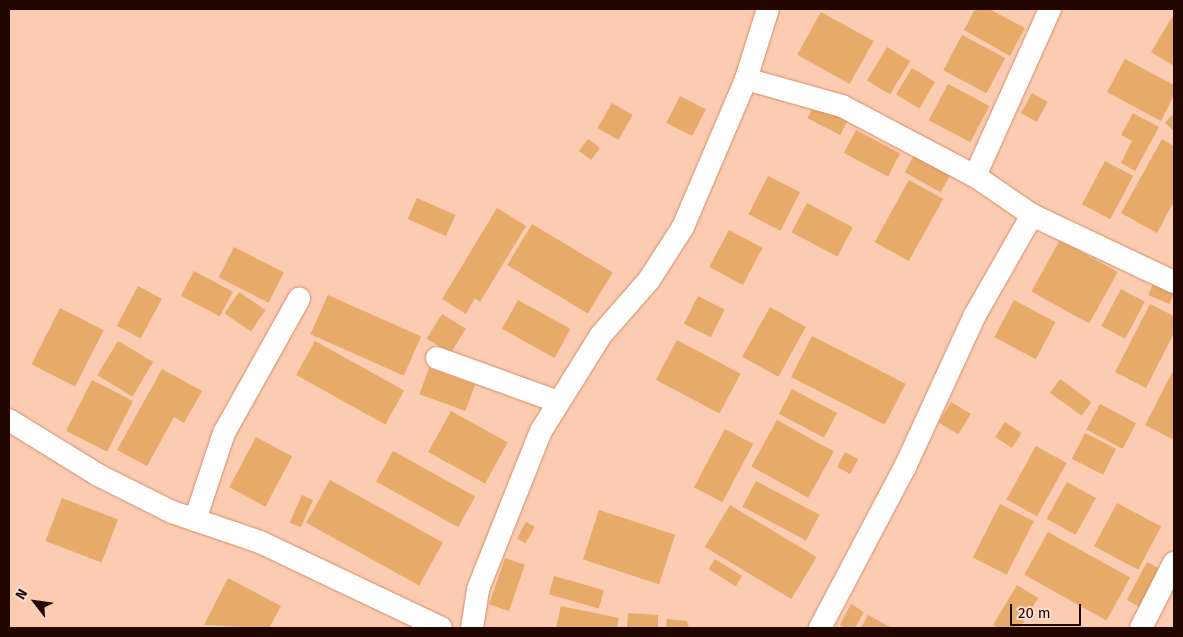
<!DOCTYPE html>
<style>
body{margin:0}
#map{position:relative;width:1183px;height:637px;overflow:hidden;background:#fbcbb2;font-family:"Fira Sans",sans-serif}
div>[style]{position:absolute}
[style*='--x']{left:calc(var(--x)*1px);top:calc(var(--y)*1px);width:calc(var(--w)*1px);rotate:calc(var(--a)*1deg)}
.building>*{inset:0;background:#e6ab69;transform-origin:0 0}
.roads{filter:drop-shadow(0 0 1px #d58a61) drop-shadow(0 0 1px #d58a61)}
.street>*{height:22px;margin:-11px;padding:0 11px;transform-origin:11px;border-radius:11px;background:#fff}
span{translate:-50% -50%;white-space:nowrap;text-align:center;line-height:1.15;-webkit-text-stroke:5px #fddccb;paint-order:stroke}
.frame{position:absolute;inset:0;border:10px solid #220600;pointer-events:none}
.north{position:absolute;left:10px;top:577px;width:50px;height:50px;-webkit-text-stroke:4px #fddccb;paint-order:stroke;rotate:300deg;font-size:14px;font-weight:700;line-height:20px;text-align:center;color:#220600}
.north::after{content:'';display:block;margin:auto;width:18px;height:22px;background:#220600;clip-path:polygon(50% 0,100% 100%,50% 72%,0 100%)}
.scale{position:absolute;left:1010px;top:604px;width:71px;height:22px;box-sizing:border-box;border:2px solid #220600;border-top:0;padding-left:6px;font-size:15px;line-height:18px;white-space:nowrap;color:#220600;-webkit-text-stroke:4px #fddccb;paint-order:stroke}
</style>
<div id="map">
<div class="building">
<div style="clip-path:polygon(975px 9px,989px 9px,1025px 28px,1010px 56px,964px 30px)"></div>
<div style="left:821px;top:12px;width:60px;height:49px;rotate:29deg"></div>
<div style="clip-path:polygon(1174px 14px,1174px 66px,1151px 52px)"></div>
<div style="left:962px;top:35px;width:49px;height:40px;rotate:28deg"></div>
<div style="left:887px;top:47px;width:27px;height:39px;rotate:31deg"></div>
<div style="clip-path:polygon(1125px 59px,1174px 85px,1174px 95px,1161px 121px,1107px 92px)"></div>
<div style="left:912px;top:68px;width:27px;height:31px;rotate:31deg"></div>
<div style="left:948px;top:84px;width:47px;height:41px;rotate:28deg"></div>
<div style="left:1032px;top:93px;width:18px;height:23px;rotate:29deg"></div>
<div style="left:680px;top:96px;width:29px;height:30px;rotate:27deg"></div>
<div style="left:612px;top:103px;width:24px;height:29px;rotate:30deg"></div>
<div style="left:815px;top:103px;width:37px;height:17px;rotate:27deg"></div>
<div style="clip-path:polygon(1133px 113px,1159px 127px,1135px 171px,1121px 163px,1132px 141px,1121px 135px)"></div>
<div style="clip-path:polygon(1174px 113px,1174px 131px,1165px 123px)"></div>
<div style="left:856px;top:130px;width:50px;height:26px;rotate:28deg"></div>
<div style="left:588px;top:139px;width:15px;height:15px;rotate:37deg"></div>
<div style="clip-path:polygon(1162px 139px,1174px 146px,1174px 201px,1157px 233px,1121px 213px)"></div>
<div style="left:915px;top:154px;width:41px;height:21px;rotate:29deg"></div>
<div style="left:1105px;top:161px;width:32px;height:49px;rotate:28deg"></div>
<div style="left:768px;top:176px;width:36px;height:43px;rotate:27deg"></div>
<div style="left:909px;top:180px;width:39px;height:71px;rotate:29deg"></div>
<div style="left:417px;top:198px;width:42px;height:23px;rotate:24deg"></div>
<div style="left:807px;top:203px;width:52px;height:33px;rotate:28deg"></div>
<div style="clip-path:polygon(497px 208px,526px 226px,480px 302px,475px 298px,466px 314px,442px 299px)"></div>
<div style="left:532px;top:224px;width:94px;height:48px;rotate:31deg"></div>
<div style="left:729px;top:230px;width:38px;height:42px;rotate:28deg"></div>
<div style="left:1060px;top:240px;width:66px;height:59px;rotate:29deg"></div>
<div style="left:234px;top:247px;width:56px;height:34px;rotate:27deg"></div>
<div style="left:194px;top:271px;width:44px;height:28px;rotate:28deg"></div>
<div style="left:1153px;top:284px;width:23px;height:12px;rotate:23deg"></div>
<div style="left:138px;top:286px;width:27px;height:45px;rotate:28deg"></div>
<div style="left:1121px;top:289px;width:27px;height:42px;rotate:28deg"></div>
<div style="left:239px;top:292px;width:32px;height:26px;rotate:34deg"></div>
<div style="left:328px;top:295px;width:102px;height:43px;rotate:24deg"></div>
<div style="left:698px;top:296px;width:30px;height:31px;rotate:27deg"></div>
<div style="left:518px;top:300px;width:60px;height:33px;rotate:29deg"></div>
<div style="left:1014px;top:300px;width:47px;height:42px;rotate:28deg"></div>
<div style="clip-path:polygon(1150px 304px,1174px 316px,1174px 333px,1146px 388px,1115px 372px)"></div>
<div style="left:770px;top:307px;width:41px;height:57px;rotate:29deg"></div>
<div style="left:60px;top:308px;width:49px;height:63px;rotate:27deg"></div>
<div style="left:442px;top:314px;width:28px;height:29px;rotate:32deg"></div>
<div style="left:812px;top:336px;width:105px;height:46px;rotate:27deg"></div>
<div style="left:677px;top:340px;width:72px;height:45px;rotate:28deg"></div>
<div style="left:118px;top:341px;width:41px;height:40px;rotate:31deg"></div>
<div style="left:315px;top:341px;width:102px;height:39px;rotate:29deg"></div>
<div style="left:429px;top:368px;width:49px;height:28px;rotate:20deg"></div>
<div style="clip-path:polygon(162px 369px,202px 391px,184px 423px,174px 417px,147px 466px,117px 450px)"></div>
<div style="clip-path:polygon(1174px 369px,1174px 440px,1145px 425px)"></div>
<div style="left:1060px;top:379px;width:39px;height:17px;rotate:36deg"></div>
<div style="left:92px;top:380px;width:46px;height:57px;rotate:27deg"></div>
<div style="left:792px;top:389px;width:51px;height:28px;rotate:28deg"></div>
<div style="left:951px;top:402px;width:23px;height:24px;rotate:31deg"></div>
<div style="left:1100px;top:404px;width:41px;height:29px;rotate:28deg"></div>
<div style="left:451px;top:411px;width:65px;height:47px;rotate:29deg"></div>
<div style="left:777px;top:420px;width:65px;height:53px;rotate:29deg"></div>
<div style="left:1005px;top:422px;width:20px;height:18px;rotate:33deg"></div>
<div style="left:725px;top:429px;width:32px;height:66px;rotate:28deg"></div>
<div style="left:1085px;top:433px;width:35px;height:29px;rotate:27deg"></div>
<div style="left:256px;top:437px;width:41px;height:57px;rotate:28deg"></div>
<div style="left:1036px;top:446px;width:35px;height:61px;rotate:29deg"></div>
<div style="left:393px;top:451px;width:94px;height:35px;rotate:29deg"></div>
<div style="left:845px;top:452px;width:15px;height:17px;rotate:28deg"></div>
<div style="left:330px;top:480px;width:129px;height:49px;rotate:29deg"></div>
<div style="left:756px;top:481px;width:72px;height:29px;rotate:28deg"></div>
<div style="left:1067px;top:482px;width:33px;height:42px;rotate:29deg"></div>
<div style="left:302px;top:495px;width:12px;height:30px;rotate:24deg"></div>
<div style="left:62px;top:498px;width:60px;height:46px;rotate:21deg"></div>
<div style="left:1117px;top:503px;width:50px;height:49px;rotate:28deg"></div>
<div style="left:1000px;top:504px;width:38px;height:60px;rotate:27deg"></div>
<div style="left:730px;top:505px;width:101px;height:49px;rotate:31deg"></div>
<div style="left:599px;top:510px;width:80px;height:52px;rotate:18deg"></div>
<div style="left:526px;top:522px;width:10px;height:19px;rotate:29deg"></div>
<div style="left:1048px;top:532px;width:94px;height:49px;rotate:29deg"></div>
<div style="left:505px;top:558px;width:21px;height:49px;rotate:19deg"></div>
<div style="left:715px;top:559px;width:32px;height:12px;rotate:32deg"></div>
<div style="left:1147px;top:562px;width:17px;height:43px;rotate:28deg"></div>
<div style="left:554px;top:576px;width:52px;height:19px;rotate:16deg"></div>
<div style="clip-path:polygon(228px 578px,281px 606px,269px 628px,204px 625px)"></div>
<div style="clip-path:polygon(1017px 585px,1038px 598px,1020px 628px,999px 628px,993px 625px)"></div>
<div style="clip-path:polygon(851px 604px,864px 612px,855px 628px,845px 628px,840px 625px)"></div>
<div style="clip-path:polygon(561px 606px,619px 618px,617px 628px,556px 628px)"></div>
<div style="clip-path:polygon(628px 613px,658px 615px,658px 628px,627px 628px)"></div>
<div style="clip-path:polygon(868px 615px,892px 628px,861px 628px)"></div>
<div style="clip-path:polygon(667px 619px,687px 621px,689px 628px,666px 628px)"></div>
</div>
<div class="roads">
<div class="street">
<div style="--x:746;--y:79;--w:100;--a:15.7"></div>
<div style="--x:842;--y:106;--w:150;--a:27.8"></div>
<div style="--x:975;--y:176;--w:69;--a:34.4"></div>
<div style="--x:1032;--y:215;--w:157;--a:25.3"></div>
<div style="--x:975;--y:176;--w:183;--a:-65.8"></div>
<div style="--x:437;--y:358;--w:127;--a:19.9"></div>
<div style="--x:9;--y:420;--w:105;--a:31.7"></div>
<div style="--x:98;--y:475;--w:83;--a:26.6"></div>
<div style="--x:172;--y:512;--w:93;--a:18.8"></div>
<div style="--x:260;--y:542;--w:200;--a:25.4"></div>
<div style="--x:195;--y:520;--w:92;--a:-71.6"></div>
<div style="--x:224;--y:433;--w:154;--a:-60.8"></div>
<div style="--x:472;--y:628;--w:39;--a:-81"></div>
<div style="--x:478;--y:589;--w:170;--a:-68.3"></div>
<div style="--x:541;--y:431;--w:113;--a:-58"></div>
<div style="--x:601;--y:335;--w:73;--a:-48.9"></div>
<div style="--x:649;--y:280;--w:63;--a:-57.3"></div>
<div style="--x:683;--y:227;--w:161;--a:-66.9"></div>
<div style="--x:746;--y:79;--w:73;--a:-72.6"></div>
<div style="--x:820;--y:628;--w:182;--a:-62.2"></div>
<div style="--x:905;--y:467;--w:167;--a:-65.3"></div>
<div style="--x:975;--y:315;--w:115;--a:-60.3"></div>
<div style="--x:1141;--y:628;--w:73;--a:-63.1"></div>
</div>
</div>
<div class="frame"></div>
<div class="north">N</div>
<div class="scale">20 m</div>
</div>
